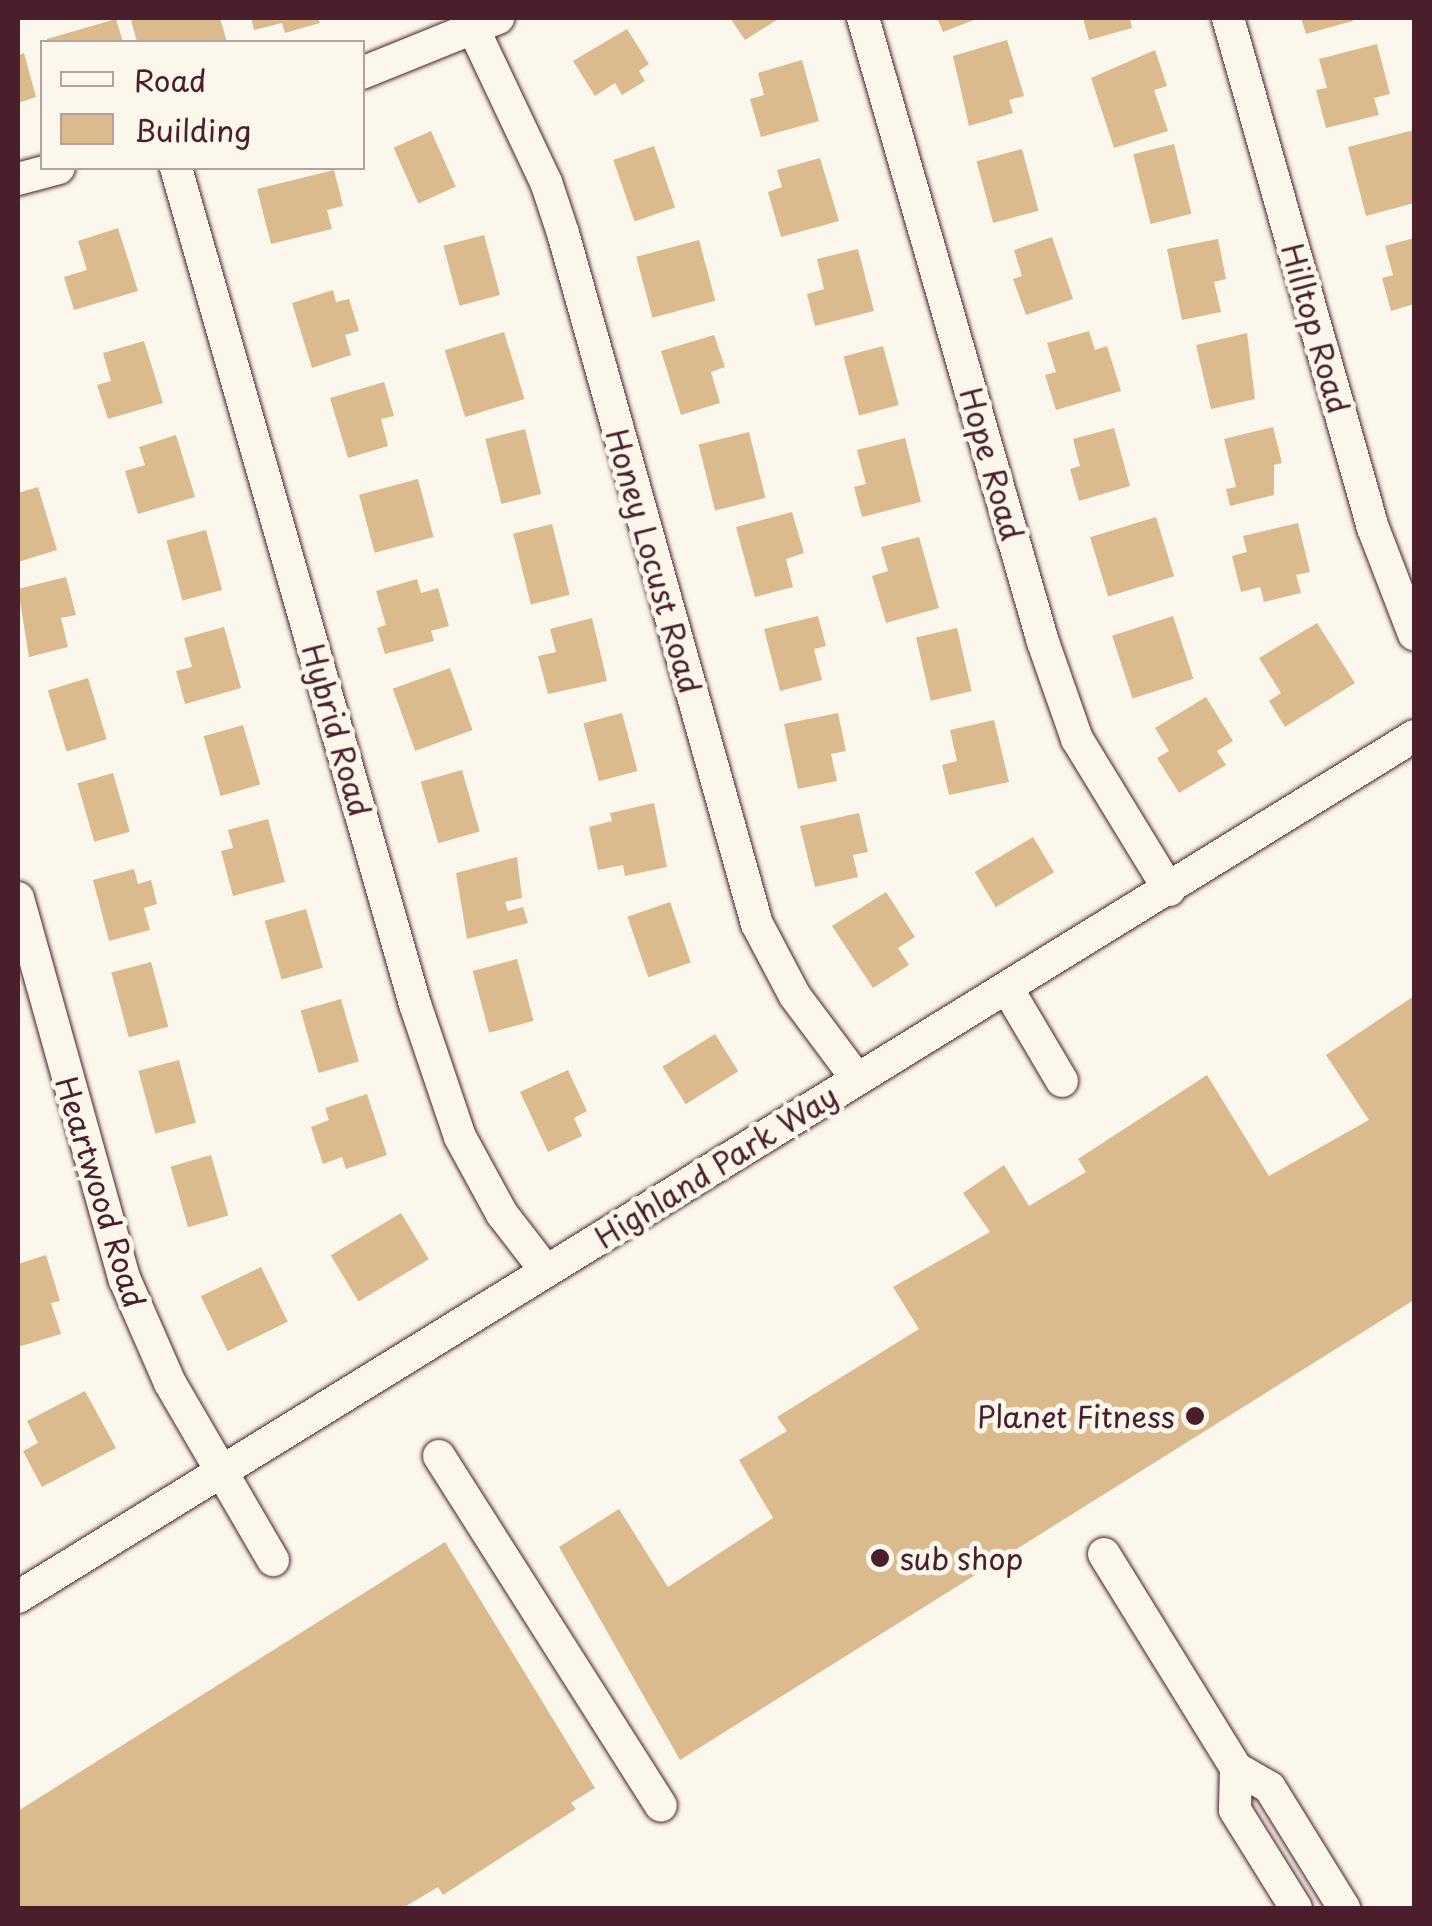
<!DOCTYPE html>
<style>
body{margin:0}
#map{position:relative;width:1432px;height:1926px;overflow:hidden;background:#fbf7ec;font-family:"Playpen Sans",sans-serif}
div>[style]{position:absolute}
[style*='--x']{left:calc(var(--x)*1px);top:calc(var(--y)*1px);width:calc(var(--w)*1px);rotate:calc(var(--a)*1deg)}
.building>*{inset:0;background:#dbba8d;transform-origin:0 0}
.roads{filter:drop-shadow(0 0 2px #4a1f2b) drop-shadow(0 0 2px #4a1f2b)}
.minor>*{height:32px;margin:-16px;padding:0 16px;transform-origin:16px;border-radius:16px;background:#fbf7ec}
.dots>*{width:28px;height:28px;translate:-50% -50%;box-sizing:border-box;border:5px solid #fbf7ec;border-radius:50%}
span{translate:-50% -50%;white-space:nowrap;text-align:center;line-height:1.15;-webkit-text-stroke:10px #fbf7ec;paint-order:stroke}
.street-label{font-size:30px;color:#4a1f2b}
.poi-label{font-size:30px;color:#4a1f2b}
.right{translate:-100% -50%;text-align:right}
.left{translate:0 -50%;text-align:left}
.frame{position:absolute;inset:0;border:20px solid #4a1f2b;pointer-events:none}
.legend{position:absolute;left:40px;top:40px;width:325px;height:130px;box-sizing:border-box;background:#fbf7ec;border:2px solid #b4a19f;margin:0;padding:12px 18px;list-style:none;font-size:30px;color:#4a1f2b}
.legend li{display:flex;align-items:center;gap:20px;height:50px}
.legend b{width:50px;border:2px solid #b4a19f}
</style>
<div id="map">
<div class="building">
<div style="clip-path:polygon(142px 18px,220px 18px,227px 42px,137px 42px,131px 20px)"></div>
<div style="clip-path:polygon(251px 18px,318px 18px,320px 23px,285px 33px,282px 23px,254px 30px)"></div>
<div style="clip-path:polygon(730px 18px,780px 18px,745px 40px)"></div>
<div style="clip-path:polygon(937px 18px,979px 18px,943px 32px)"></div>
<div style="clip-path:polygon(1083px 18px,1130px 18px,1132px 28px,1089px 40px)"></div>
<div style="clip-path:polygon(1301px 18px,1353px 18px,1353px 21px,1306px 34px)"></div>
<div style="clip-path:polygon(116px 19px,123px 42px,48px 42px,47px 39px)"></div>
<div style="clip-path:polygon(627px 29px,649px 64px,639px 71px,645px 81px,622px 95px,615px 83px,595px 96px,573px 61px)"></div>
<div style="clip-path:polygon(1007px 40px,1024px 96px,1009px 100px,1013px 113px,969px 126px,953px 56px)"></div>
<div style="clip-path:polygon(1377px 44px,1390px 94px,1374px 98px,1379px 115px,1326px 128px,1316px 90px,1327px 88px,1319px 59px)"></div>
<div style="clip-path:polygon(1155px 50px,1167px 86px,1154px 90px,1168px 131px,1114px 148px,1091px 78px)"></div>
<div style="clip-path:polygon(24px 53px,36px 97px,18px 103px,18px 55px)"></div>
<div style="clip-path:polygon(802px 60px,819px 121px,761px 137px,750px 99px,764px 95px,758px 73px)"></div>
<div style="clip-path:polygon(1414px 130px,1414px 203px,1366px 216px,1348px 147px)"></div>
<div style="left:431px;top:131px;width:61px;height:41px;rotate:66deg"></div>
<div style="left:1174px;top:144px;width:72px;height:42px;rotate:76deg"></div>
<div style="left:654px;top:146px;width:65px;height:43px;rotate:71deg"></div>
<div style="left:1022px;top:149px;width:64px;height:47px;rotate:75deg"></div>
<div style="clip-path:polygon(820px 158px,839px 221px,781px 237px,768px 192px,782px 187px,777px 170px)"></div>
<div style="clip-path:polygon(334px 170px,343px 206px,327px 210px,332px 229px,271px 244px,257px 189px)"></div>
<div style="clip-path:polygon(118px 228px,138px 291px,74px 310px,64px 277px,87px 270px,78px 241px)"></div>
<div style="left:484px;top:235px;width:62px;height:42px;rotate:75deg"></div>
<div style="clip-path:polygon(1052px 237px,1073px 299px,1026px 315px,1013px 279px,1022px 276px,1014px 250px)"></div>
<div style="clip-path:polygon(1414px 238px,1414px 304px,1391px 311px,1382px 278px,1393px 275px,1385px 246px)"></div>
<div style="clip-path:polygon(1218px 239px,1226px 279px,1214px 282px,1221px 312px,1182px 320px,1167px 249px)"></div>
<div style="left:699px;top:240px;width:63px;height:65px;rotate:75deg"></div>
<div style="clip-path:polygon(858px 249px,874px 311px,815px 326px,807px 294px,824px 289px,817px 259px)"></div>
<div style="clip-path:polygon(333px 290px,336px 302px,349px 299px,359px 331px,345px 335px,351px 355px,312px 368px,292px 303px)"></div>
<div style="clip-path:polygon(1089px 331px,1095px 350px,1107px 346px,1121px 391px,1056px 410px,1045px 375px,1056px 372px,1047px 343px)"></div>
<div style="left:504px;top:332px;width:70px;height:62px;rotate:73deg"></div>
<div style="clip-path:polygon(1247px 333px,1255px 399px,1211px 409px,1196px 345px)"></div>
<div style="clip-path:polygon(714px 335px,725px 367px,711px 372px,720px 403px,681px 415px,661px 351px)"></div>
<div style="clip-path:polygon(144px 341px,163px 403px,108px 419px,97px 385px,111px 381px,103px 353px)"></div>
<div style="left:883px;top:346px;width:61px;height:41px;rotate:75deg"></div>
<div style="clip-path:polygon(384px 382px,394px 416px,381px 419px,388px 446px,348px 458px,330px 398px)"></div>
<div style="clip-path:polygon(1273px 427px,1282px 463px,1274px 465px,1274px 495px,1230px 506px,1226px 489px,1236px 487px,1224px 439px)"></div>
<div style="clip-path:polygon(1114px 428px,1130px 486px,1079px 501px,1070px 469px,1080px 466px,1073px 439px)"></div>
<div style="left:525px;top:429px;width:67px;height:41px;rotate:76deg"></div>
<div style="left:749px;top:432px;width:68px;height:52px;rotate:76deg"></div>
<div style="clip-path:polygon(176px 435px,195px 497px,138px 514px,125px 471px,145px 465px,139px 447px)"></div>
<div style="clip-path:polygon(905px 438px,921px 502px,862px 517px,854px 487px,866px 484px,857px 450px)"></div>
<div style="left:418px;top:479px;width:60px;height:61px;rotate:75deg"></div>
<div style="clip-path:polygon(38px 487px,57px 550px,18px 562px,18px 493px)"></div>
<div style="clip-path:polygon(792px 512px,804px 553px,786px 559px,793px 587px,755px 597px,736px 527px)"></div>
<div style="left:1156px;top:517px;width:62px;height:69px;rotate:73deg"></div>
<div style="clip-path:polygon(1298px 523px,1310px 572px,1296px 575px,1301px 593px,1264px 602px,1260px 587px,1241px 592px,1232px 556px,1247px 552px,1243px 536px)"></div>
<div style="left:552px;top:524px;width:73px;height:40px;rotate:76deg"></div>
<div style="left:206px;top:530px;width:62px;height:41px;rotate:75deg"></div>
<div style="clip-path:polygon(919px 537px,939px 608px,886px 623px,872px 576px,888px 571px,881px 547px)"></div>
<div style="clip-path:polygon(66px 577px,76px 615px,61px 618px,68px 647px,29px 657px,18px 589px)"></div>
<div style="clip-path:polygon(417px 579px,421px 593px,438px 588px,449px 626px,431px 631px,434px 641px,385px 654px,377px 628px,386px 625px,376px 591px)"></div>
<div style="clip-path:polygon(818px 616px,826px 646px,814px 649px,822px 680px,780px 691px,764px 629px)"></div>
<div style="left:1173px;top:616px;width:66px;height:64px;rotate:72deg"></div>
<div style="clip-path:polygon(592px 618px,607px 681px,548px 694px,538px 656px,556px 652px,550px 629px)"></div>
<div style="clip-path:polygon(1317px 623px,1355px 683px,1285px 727px,1269px 701px,1281px 693px,1259px 658px)"></div>
<div style="clip-path:polygon(224px 627px,241px 688px,185px 704px,176px 671px,192px 667px,184px 638px)"></div>
<div style="left:957px;top:628px;width:65px;height:42px;rotate:77deg"></div>
<div style="left:450px;top:668px;width:66px;height:61px;rotate:70deg"></div>
<div style="left:88px;top:678px;width:64px;height:42px;rotate:73deg"></div>
<div style="clip-path:polygon(1206px 697px,1233px 741px,1217px 751px,1226px 765px,1179px 793px,1157px 758px,1169px 751px,1155px 728px)"></div>
<div style="left:622px;top:713px;width:60px;height:40px;rotate:75deg"></div>
<div style="clip-path:polygon(838px 713px,846px 751px,831px 754px,837px 781px,798px 789px,784px 724px)"></div>
<div style="clip-path:polygon(994px 720px,1009px 782px,949px 795px,942px 765px,957px 761px,950px 730px)"></div>
<div style="left:243px;top:725px;width:62px;height:41px;rotate:74deg"></div>
<div style="left:462px;top:770px;width:64px;height:43px;rotate:74deg"></div>
<div style="left:113px;top:773px;width:61px;height:37px;rotate:74deg"></div>
<div style="clip-path:polygon(654px 803px,667px 867px,625px 876px,623px 865px,598px 870px,589px 827px,612px 821px,610px 813px)"></div>
<div style="clip-path:polygon(859px 813px,868px 852px,853px 855px,858px 877px,815px 887px,800px 826px)"></div>
<div style="clip-path:polygon(268px 819px,285px 882px,233px 896px,221px 851px,233px 848px,228px 830px)"></div>
<div style="left:1033px;top:837px;width:41px;height:68px;rotate:59deg"></div>
<div style="clip-path:polygon(517px 857px,522px 898px,505px 902px,508px 911px,523px 907px,528px 923px,467px 939px,456px 873px)"></div>
<div style="clip-path:polygon(134px 869px,138px 884px,151px 880px,157px 904px,144px 908px,150px 930px,109px 941px,93px 880px)"></div>
<div style="clip-path:polygon(886px 892px,915px 937px,898px 948px,909px 965px,873px 988px,832px 926px)"></div>
<div style="left:670px;top:902px;width:64px;height:45px;rotate:71deg"></div>
<div style="left:306px;top:909px;width:61px;height:43px;rotate:74deg"></div>
<div style="left:517px;top:959px;width:64px;height:46px;rotate:75deg"></div>
<div style="left:151px;top:962px;width:67px;height:41px;rotate:75deg"></div>
<div style="clip-path:polygon(1414px 996px,1414px 1300px,680px 1760px,559px 1547px,619px 1509px,668px 1587px,773px 1518px,739px 1460px,787px 1431px,777px 1417px,919px 1329px,893px 1287px,990px 1232px,963px 1193px,1004px 1165px,1029px 1206px,1086px 1172px,1078px 1159px,1207px 1075px,1269px 1176px,1369px 1120px,1326px 1055px)"></div>
<div style="left:341px;top:999px;width:65px;height:42px;rotate:74deg"></div>
<div style="left:715px;top:1034px;width:44px;height:62px;rotate:58deg"></div>
<div style="left:179px;top:1060px;width:65px;height:42px;rotate:75deg"></div>
<div style="clip-path:polygon(568px 1070px,587px 1111px,574px 1118px,582px 1136px,548px 1152px,520px 1092px)"></div>
<div style="clip-path:polygon(367px 1094px,387px 1155px,346px 1169px,342px 1157px,323px 1164px,311px 1127px,329px 1120px,325px 1108px)"></div>
<div style="left:211px;top:1155px;width:63px;height:42px;rotate:74deg"></div>
<div style="left:401px;top:1213px;width:54px;height:82px;rotate:59deg"></div>
<div style="clip-path:polygon(46px 1255px,60px 1301px,51px 1303px,61px 1334px,18px 1347px,18px 1264px)"></div>
<div style="left:261px;top:1267px;width:61px;height:67px;rotate:64deg"></div>
<div style="clip-path:polygon(85px 1391px,116px 1448px,42px 1487px,23px 1451px,38px 1443px,27px 1421px)"></div>
<div style="clip-path:polygon(445px 1542px,595px 1788px,571px 1803px,576px 1809px,443px 1895px,438px 1887px,403px 1908px,18px 1908px,18px 1811px)"></div>
</div>
<div class="roads">
<div class="minor">
<div style="--x:863;--y:18;--w:649;--a:73.91"></div>
<div style="--x:1043;--y:642;--w:103;--a:70.7"></div>
<div style="--x:1077;--y:739;--w:177;--a:58.6"></div>
<div style="--x:1228;--y:18;--w:530;--a:74.13"></div>
<div style="--x:1373;--y:528;--w:114;--a:68.9"></div>
<div style="--x:474;--y:30;--w:168;--a:64.7"></div>
<div style="--x:546;--y:182;--w:54;--a:71.6"></div>
<div style="--x:563;--y:233;--w:718;--a:74.32"></div>
<div style="--x:757;--y:924;--w:81;--a:62.2"></div>
<div style="--x:795;--y:996;--w:104;--a:53.2"></div>
<div style="--x:362;--y:73;--w:147;--a:-22"></div>
<div style="--x:176;--y:168;--w:869;--a:74.05"></div>
<div style="--x:415;--y:1004;--w:140;--a:71.3"></div>
<div style="--x:460;--y:1137;--w:88;--a:61.4"></div>
<div style="--x:502;--y:1214;--w:72;--a:52.3"></div>
<div style="--x:18;--y:179;--w:42;--a:-15"></div>
<div style="--x:18;--y:898;--w:397;--a:74.4"></div>
<div style="--x:125;--y:1280;--w:112;--a:66.4"></div>
<div style="--x:170;--y:1383;--w:205;--a:59.8"></div>
<div style="--x:1007;--y:988;--w:108;--a:59.4"></div>
<div style="--x:439;--y:1456;--w:414;--a:57.6"></div>
<div style="--x:1104;--y:1554;--w:251;--a:58.3"></div>
<div style="--x:1236;--y:1768;--w:39;--a:30"></div>
<div style="--x:1270;--y:1788;--w:141;--a:58.3"></div>
<div style="--x:18;--y:1597;--w:1640;--a:-31.66"></div>
<div style="--x:1236;--y:1768;--w:42;--a:91.4"></div>
<div style="--x:1235;--y:1810;--w:115;--a:58.1"></div>
</div>
</div>
<div class="dots">
<div style="left:1195px;top:1416px;background:#4a1f2b"></div>
<div style="left:880px;top:1558px;background:#4a1f2b"></div>
</div>
<div class="street-label">
<span style="left:1316px;top:328px;rotate:74deg">Hilltop Road</span>
<span style="left:992px;top:464px;rotate:74deg">Hope Road</span>
<span style="left:654px;top:561px;rotate:74deg">Honey Locust Road</span>
<span style="left:337px;top:730px;rotate:74deg">Hybrid Road</span>
<span style="left:716px;top:1166px;rotate:-32deg">Highland Park Way</span>
<span style="left:101px;top:1192px;rotate:73deg">Heartwood Road</span>
</div>
<div class="poi-label">
<span class="right" style="left:1175px;top:1416px">Planet Fitness</span>
<span class="left" style="left:900px;top:1558px">sub shop</span>
</div>
<div class="frame"></div>
<ul class="legend">
<li><b style="height:12px;background:#fbf7ec"></b>Road</li>
<li><b style="height:28px;background:#dbba8d"></b>Building</li>
</ul>
</div>
